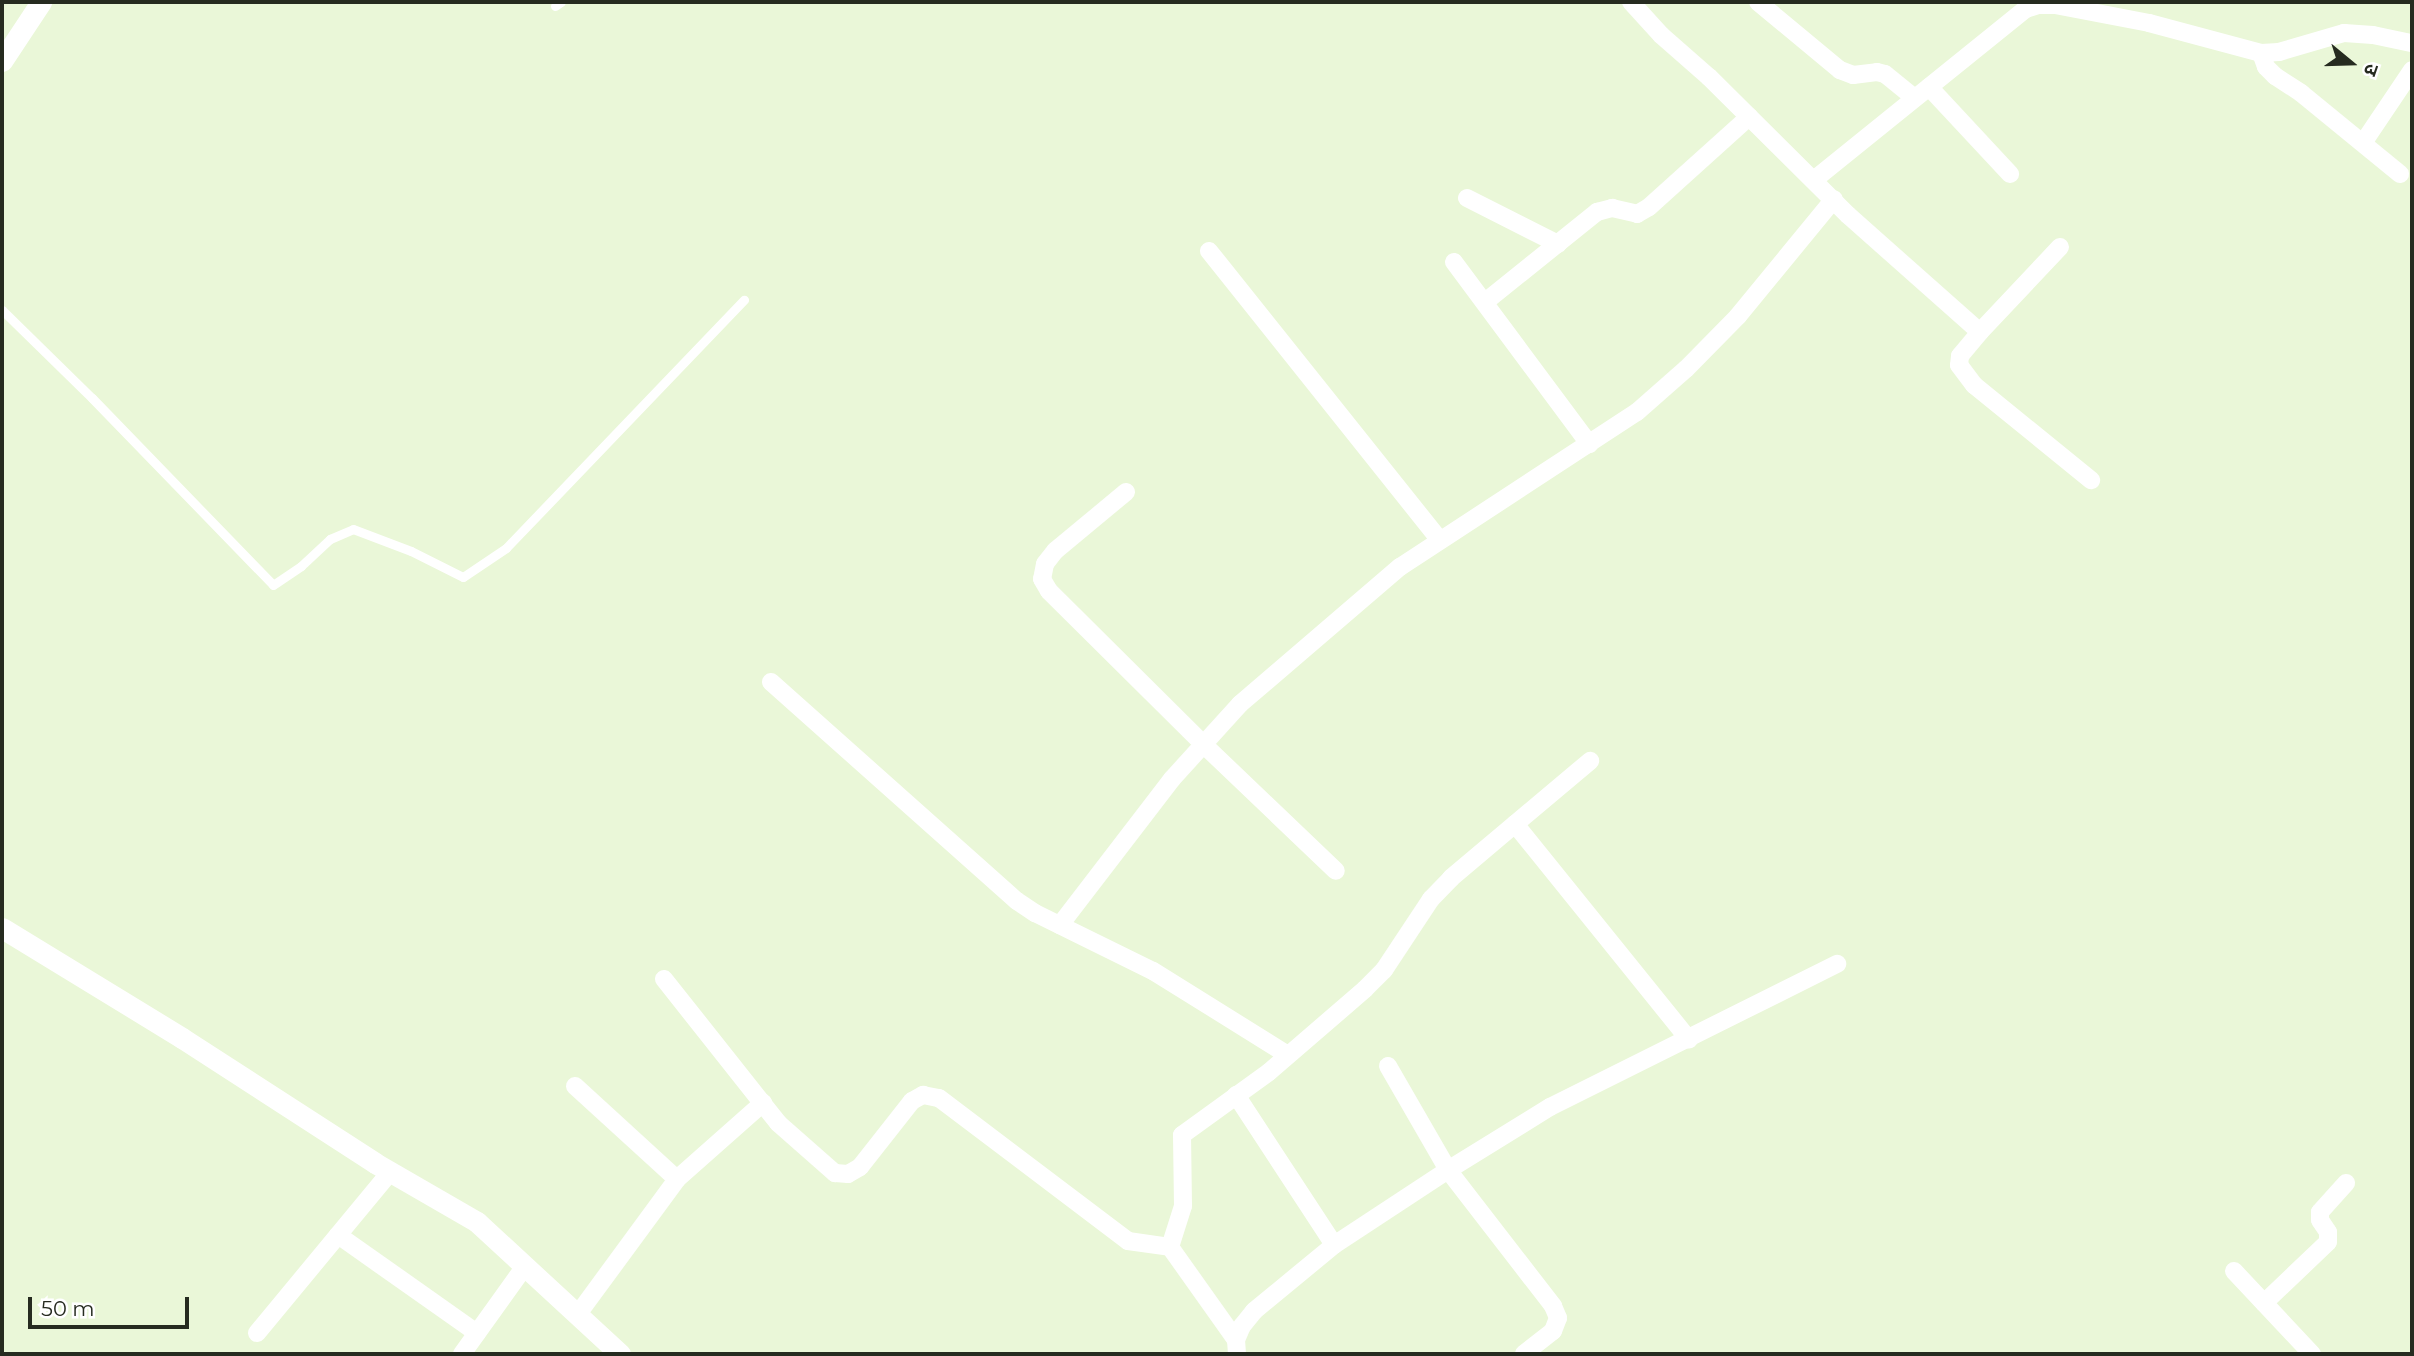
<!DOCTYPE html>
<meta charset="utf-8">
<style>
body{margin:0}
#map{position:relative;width:2414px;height:1356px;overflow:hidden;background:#eaf7d8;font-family:Montserrat,"Noto Sans Devanagari",sans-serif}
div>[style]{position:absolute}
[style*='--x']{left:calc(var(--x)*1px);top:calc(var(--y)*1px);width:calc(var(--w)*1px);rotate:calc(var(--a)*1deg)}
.service>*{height:9px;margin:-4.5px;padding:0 4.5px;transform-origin:4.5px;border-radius:4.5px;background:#fff}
.minor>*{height:18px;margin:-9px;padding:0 9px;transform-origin:9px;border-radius:9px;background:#fff}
.tertiary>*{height:21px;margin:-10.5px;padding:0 10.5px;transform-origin:10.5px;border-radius:10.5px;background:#fff}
span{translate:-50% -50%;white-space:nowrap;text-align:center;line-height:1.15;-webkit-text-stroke:7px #fff;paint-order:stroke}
.frame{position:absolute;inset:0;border:4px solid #262b20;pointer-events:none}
.north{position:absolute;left:2316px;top:28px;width:70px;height:70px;-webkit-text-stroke:5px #fff;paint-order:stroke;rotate:109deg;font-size:19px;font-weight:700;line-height:28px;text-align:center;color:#262b20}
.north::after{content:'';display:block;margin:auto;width:24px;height:32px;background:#262b20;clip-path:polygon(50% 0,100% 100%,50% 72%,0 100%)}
.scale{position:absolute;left:28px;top:1297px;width:161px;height:32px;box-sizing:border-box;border:4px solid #262b20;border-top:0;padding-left:9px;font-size:21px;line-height:24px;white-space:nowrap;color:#262b20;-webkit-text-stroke:5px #fff;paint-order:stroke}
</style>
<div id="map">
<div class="service">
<div style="--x:555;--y:6;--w:7;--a:-34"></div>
<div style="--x:2;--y:310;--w:126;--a:44.4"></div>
<div style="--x:92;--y:398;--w:260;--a:45.9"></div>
<div style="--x:273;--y:585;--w:34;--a:-34"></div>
<div style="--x:301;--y:566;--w:40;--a:-43"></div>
<div style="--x:330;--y:539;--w:25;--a:-23"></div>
<div style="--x:353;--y:529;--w:62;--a:20.8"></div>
<div style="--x:411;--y:551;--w:58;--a:26.6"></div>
<div style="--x:463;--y:577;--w:52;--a:-34"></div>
<div style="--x:506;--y:548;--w:344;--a:-46.2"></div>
</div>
<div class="minor">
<div style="--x:1631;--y:2;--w:45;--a:47.7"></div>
<div style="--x:1661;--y:35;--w:64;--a:41.2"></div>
<div style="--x:1709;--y:77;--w:196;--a:44.8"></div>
<div style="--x:1848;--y:215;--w:176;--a:41.6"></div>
<div style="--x:1758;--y:2;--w:107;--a:39.7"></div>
<div style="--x:1840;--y:70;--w:14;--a:21"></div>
<div style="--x:1853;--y:75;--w:24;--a:-7"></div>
<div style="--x:1877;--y:72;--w:8;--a:14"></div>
<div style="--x:1885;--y:74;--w:38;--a:39"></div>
<div style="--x:2261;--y:53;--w:15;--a:70"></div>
<div style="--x:2266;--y:67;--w:13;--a:45"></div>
<div style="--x:2275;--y:76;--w:31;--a:33"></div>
<div style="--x:2301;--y:93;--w:128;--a:39.3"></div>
<div style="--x:1929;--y:87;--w:119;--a:47"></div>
<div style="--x:2363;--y:143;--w:88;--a:-56.1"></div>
<div style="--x:1815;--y:179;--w:271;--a:-38.9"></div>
<div style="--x:2026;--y:9;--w:13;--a:-18"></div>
<div style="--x:2038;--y:5;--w:17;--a:0"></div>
<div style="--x:2055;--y:5;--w:96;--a:10.8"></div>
<div style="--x:2149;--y:23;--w:116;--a:15"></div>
<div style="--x:2261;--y:53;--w:18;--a:-3"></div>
<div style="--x:2279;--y:52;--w:68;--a:-16.3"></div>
<div style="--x:2344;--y:33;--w:29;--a:4"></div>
<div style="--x:2373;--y:35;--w:40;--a:12"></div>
<div style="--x:1467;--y:198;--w:102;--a:26.8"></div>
<div style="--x:2060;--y:247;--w:117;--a:133.3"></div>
<div style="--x:1980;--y:332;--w:31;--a:130"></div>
<div style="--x:1960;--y:356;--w:9;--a:96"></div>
<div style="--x:1959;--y:365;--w:25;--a:53"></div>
<div style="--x:1974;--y:385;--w:151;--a:39.1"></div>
<div style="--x:1209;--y:251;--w:369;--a:51.4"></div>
<div style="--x:1454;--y:262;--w:227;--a:53.4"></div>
<div style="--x:1485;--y:302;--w:144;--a:-38.8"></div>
<div style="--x:1597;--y:212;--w:16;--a:-15"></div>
<div style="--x:1612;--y:208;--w:26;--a:13"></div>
<div style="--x:1637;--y:214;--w:14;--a:-30"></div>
<div style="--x:1649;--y:207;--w:135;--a:-42"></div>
<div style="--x:1126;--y:492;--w:92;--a:140.3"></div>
<div style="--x:1055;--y:551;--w:16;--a:128"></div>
<div style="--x:1045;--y:564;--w:15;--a:101"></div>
<div style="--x:1042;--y:579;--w:14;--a:60"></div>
<div style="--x:1049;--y:591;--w:216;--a:44.8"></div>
<div style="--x:1202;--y:743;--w:185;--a:43.7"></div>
<div style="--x:771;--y:682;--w:329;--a:41.7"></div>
<div style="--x:1017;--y:901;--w:22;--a:34"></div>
<div style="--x:1035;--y:913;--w:131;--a:26.2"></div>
<div style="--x:1153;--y:971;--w:159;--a:31.9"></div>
<div style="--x:1515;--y:824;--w:277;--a:51.1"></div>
<div style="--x:1060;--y:925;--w:184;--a:-52.5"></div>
<div style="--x:1172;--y:779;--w:101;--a:-47.8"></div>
<div style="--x:1240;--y:704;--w:211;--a:-40.6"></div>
<div style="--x:1400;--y:567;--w:283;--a:-33.2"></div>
<div style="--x:1637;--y:412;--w:65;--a:-41.3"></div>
<div style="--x:1686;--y:369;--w:74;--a:-45.5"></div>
<div style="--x:1738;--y:316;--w:151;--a:-50.6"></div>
<div style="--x:664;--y:979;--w:184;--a:51.6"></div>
<div style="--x:778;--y:1123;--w:76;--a:41.3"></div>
<div style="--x:835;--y:1173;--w:13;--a:4"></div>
<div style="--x:848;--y:1174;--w:14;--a:-30"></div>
<div style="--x:860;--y:1167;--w:84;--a:-51.8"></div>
<div style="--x:912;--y:1101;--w:13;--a:-29"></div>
<div style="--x:923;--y:1095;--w:16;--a:11"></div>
<div style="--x:939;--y:1098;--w:237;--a:37.1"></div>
<div style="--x:1128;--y:1241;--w:42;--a:8.1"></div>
<div style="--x:1170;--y:1247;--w:114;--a:54.6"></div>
<div style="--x:1388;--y:1066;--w:120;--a:60"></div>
<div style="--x:1448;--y:1170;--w:172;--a:52.3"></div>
<div style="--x:1553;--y:1306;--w:13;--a:67"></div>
<div style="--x:1558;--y:1318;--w:14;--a:111"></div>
<div style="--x:1553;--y:1331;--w:37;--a:142"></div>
<div style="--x:575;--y:1086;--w:138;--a:42.4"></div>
<div style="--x:1236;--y:1095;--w:179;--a:56.8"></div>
<div style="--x:338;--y:1235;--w:170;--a:35.2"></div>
<div style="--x:1170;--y:1247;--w:43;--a:-72.4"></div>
<div style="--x:1183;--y:1206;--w:71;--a:-90.8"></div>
<div style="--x:1182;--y:1135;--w:107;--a:-35.9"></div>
<div style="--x:1269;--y:1072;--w:127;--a:-40.8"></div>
<div style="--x:1365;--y:989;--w:27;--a:-45"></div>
<div style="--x:1384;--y:970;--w:85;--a:-56.5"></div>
<div style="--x:1431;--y:899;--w:29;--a:-46"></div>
<div style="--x:1451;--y:878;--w:182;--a:-40.1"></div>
<div style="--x:2234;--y:1271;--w:114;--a:46.8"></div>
<div style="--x:2264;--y:1303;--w:88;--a:-43.6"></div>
<div style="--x:2328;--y:1242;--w:10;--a:-90"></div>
<div style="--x:2328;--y:1232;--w:14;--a:-124"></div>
<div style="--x:2320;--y:1220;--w:8;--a:-90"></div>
<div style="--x:2320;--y:1212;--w:39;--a:-48"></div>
<div style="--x:578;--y:1314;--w:167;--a:-53.7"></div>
<div style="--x:677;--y:1179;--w:115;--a:-41.5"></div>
<div style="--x:257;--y:1333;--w:209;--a:-50.4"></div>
<div style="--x:462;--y:1354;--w:108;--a:-54.4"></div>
<div style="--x:1237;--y:1354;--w:14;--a:-94"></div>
<div style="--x:1236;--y:1340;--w:15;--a:-67"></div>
<div style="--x:1242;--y:1326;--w:19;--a:-51"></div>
<div style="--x:1254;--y:1311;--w:104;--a:-39.5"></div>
<div style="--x:1334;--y:1245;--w:136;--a:-33.3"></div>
<div style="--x:1448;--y:1170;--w:120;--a:-31.7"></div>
<div style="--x:1550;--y:1107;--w:321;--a:-26.5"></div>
</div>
<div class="tertiary">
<div style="--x:2;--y:61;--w:71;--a:-56.5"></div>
<div style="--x:2;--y:928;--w:211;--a:31.4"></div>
<div style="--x:182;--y:1038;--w:230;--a:32.9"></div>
<div style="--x:375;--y:1163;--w:118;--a:30"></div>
<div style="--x:477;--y:1222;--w:195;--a:42.7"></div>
</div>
<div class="frame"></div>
<div class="north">उ</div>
<div class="scale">50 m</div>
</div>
